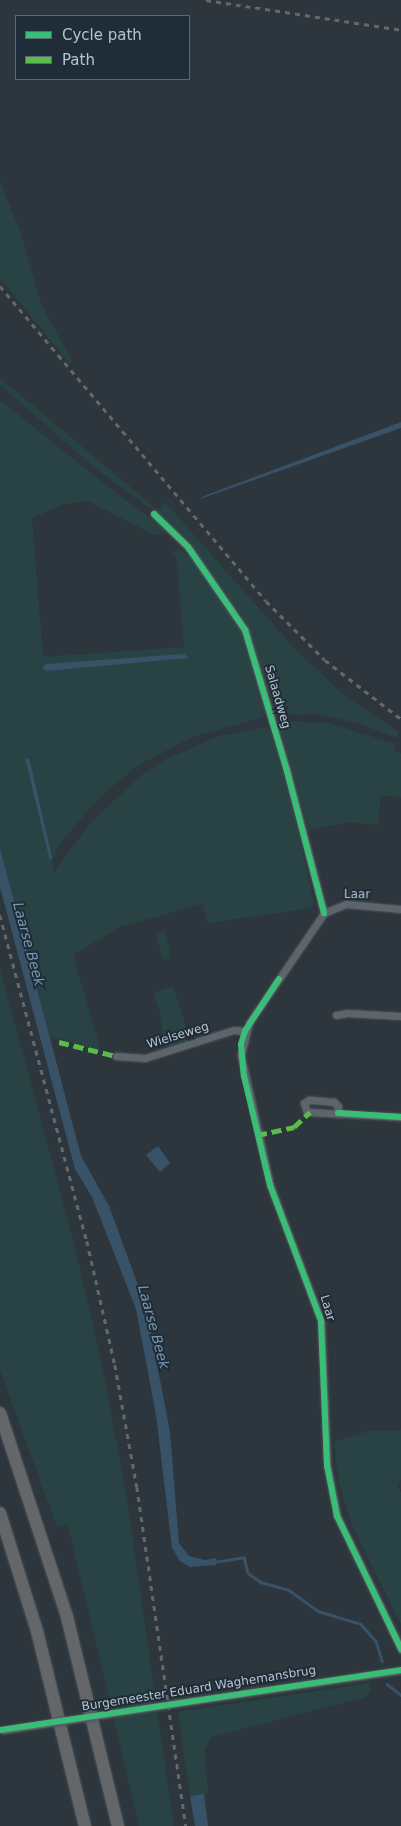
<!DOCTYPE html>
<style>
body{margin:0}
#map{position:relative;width:401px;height:1826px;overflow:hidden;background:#2d363d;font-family:"DejaVu Sans",sans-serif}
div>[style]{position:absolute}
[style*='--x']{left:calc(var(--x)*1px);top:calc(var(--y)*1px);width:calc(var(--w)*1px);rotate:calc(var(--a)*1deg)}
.green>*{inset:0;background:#294344;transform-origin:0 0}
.water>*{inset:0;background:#385268}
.stream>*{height:2.5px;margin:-1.25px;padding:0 1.25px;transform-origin:1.25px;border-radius:1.25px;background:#385268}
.roads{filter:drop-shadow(0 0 1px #4c5257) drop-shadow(0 0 1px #4c5257)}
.minor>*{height:7px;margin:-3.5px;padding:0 3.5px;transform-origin:3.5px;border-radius:3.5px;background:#5d646b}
.motorway>*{height:12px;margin:-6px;padding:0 6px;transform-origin:6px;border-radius:6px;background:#63676a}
.rail>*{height:2.5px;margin-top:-1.25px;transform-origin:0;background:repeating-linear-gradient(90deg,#62686e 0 5px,transparent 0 10px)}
.bridges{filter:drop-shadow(0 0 1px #4c5257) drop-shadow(0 0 1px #4c5257)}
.minor-bridge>*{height:7px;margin:-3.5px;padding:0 3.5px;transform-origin:3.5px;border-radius:3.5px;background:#5d646b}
.quiet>*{height:5px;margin-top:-2.5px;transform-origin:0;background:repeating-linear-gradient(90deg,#5cbc4b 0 10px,transparent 0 15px)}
.cycleway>*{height:6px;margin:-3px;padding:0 3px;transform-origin:3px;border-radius:3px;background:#3abd76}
span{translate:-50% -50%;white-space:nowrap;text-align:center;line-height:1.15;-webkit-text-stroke:4px #1f2d39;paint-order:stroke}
.street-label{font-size:12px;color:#b8c3cd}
.water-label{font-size:14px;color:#7797b1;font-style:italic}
.legend{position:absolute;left:15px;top:15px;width:175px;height:65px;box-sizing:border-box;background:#1f2d39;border:1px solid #5c6974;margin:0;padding:6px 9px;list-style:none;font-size:15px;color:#b8c3cd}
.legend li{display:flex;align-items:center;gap:10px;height:25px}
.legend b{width:25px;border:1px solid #5c6974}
</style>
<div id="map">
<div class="green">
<div style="clip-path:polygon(0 181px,21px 234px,41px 304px,72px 361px,70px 364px,0 278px)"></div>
<div style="clip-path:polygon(0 378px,158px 510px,165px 502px,294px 648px,343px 694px,399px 732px,397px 738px,357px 723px,316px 714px,276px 715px,248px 627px,190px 543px,164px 518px,94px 467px,0 385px)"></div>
<div style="clip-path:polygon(0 400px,116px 493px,170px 532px,155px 535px,88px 501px,65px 504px,32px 518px,43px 657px,184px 647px,176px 555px,169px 556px,178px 549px,191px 557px,244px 635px,267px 711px,261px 718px,192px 737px,137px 766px,99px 798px,62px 841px,52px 860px,54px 872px,90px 823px,144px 773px,165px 760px,216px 737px,266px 727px,271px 732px,289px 792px,314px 903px,311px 908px,208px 923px,202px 904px,120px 927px,73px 955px,101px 1051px,50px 1036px,0 848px)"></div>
<div style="clip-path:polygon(287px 721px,329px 723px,395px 744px,394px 750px,401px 753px,401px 797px,381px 796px,378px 825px,349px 822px,309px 830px,280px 728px)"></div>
<div style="left:165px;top:932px;width:27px;height:9px;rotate:77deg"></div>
<div style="clip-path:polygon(0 968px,75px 1247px,103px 1369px,126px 1493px,174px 1826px,139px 1826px,68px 1525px,57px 1527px,0 1370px)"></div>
<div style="clip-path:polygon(173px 986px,188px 1034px,183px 1036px,188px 1043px,169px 1048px,163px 1041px,161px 1015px,153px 993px)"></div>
<div style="clip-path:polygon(401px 1430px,401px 1480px,397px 1485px,401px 1493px,401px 1624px,353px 1528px,339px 1483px,334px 1442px,369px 1431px)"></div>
<div style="clip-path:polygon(370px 1683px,371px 1690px,366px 1697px,211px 1737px,205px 1750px,208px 1794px,190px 1796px,178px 1712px)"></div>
</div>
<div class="water">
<div style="clip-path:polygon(401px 422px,401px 428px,200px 499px,204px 496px)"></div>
<div style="clip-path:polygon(184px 654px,189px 658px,46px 671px,42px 668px,46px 664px)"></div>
<div style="clip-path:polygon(25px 758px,29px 759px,34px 779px,52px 857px,50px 861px)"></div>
<div style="clip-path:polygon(0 848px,81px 1156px,109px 1206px,146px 1307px,170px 1432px,179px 1543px,189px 1556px,205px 1560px,216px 1558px,216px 1565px,190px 1567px,180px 1561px,172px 1548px,156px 1415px,136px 1309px,92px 1197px,75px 1169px,0 887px)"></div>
<div style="clip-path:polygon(158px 1146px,170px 1163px,160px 1172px,146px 1155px)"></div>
<div style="clip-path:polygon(204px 1794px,208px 1826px,195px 1826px,190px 1796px)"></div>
</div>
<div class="stream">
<div style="--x:214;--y:1562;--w:30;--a:-9"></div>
<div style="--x:244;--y:1557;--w:16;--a:76"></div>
<div style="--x:248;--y:1573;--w:16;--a:35"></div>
<div style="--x:261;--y:1582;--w:29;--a:16"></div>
<div style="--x:289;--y:1590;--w:36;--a:36"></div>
<div style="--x:318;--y:1611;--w:45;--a:16.8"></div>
<div style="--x:361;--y:1624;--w:23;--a:49"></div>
<div style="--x:376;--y:1641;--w:21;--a:73"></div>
<div style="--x:387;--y:1684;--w:18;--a:38"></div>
</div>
<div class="roads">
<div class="minor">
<div style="--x:154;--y:514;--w:47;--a:44.1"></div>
<div style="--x:188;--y:547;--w:101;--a:55.5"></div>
<div style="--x:245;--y:630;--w:147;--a:73.4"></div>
<div style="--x:287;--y:771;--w:147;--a:75.4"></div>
<div style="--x:401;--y:909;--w:55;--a:-174.8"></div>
<div style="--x:346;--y:904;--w:24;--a:158"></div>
<div style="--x:324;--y:913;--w:133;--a:124.3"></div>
<div style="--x:249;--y:1023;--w:34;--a:104"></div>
<div style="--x:241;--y:1056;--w:132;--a:77.3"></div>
<div style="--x:270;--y:1185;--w:145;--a:69.4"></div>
<div style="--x:321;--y:1321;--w:144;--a:87.6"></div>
<div style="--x:327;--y:1465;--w:52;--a:78.9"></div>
<div style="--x:337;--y:1516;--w:148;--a:64.3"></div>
<div style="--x:336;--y:1015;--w:11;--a:-10"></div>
<div style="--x:347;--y:1013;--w:54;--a:3.2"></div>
<div style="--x:116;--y:1056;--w:29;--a:4"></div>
<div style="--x:145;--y:1058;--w:93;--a:-17.5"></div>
<div style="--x:234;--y:1030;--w:11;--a:5"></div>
<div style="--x:338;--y:1113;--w:7;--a:-90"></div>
<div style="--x:338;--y:1106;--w:6;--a:-135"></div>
<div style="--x:334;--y:1102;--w:25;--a:-175"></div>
<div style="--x:309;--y:1100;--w:6;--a:149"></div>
<div style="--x:304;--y:1103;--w:9;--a:72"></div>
<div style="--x:307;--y:1112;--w:94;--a:3"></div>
<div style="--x:178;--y:1703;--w:225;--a:-8.4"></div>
</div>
<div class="motorway">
<div style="--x:0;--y:1413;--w:215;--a:71.8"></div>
<div style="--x:67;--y:1617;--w:215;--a:76.3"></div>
<div style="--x:0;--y:1513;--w:124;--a:72.6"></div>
<div style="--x:37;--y:1631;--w:201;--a:76.2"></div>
</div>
</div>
<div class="rail">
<div style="--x:206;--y:0;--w:197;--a:8.7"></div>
<div style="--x:0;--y:286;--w:412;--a:49.8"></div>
<div style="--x:266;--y:601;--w:83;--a:45"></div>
<div style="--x:325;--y:660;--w:96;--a:37.8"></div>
<div style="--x:0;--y:915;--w:337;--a:75.1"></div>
<div style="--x:87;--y:1241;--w:127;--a:77.3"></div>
<div style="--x:115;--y:1365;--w:124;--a:79.8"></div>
<div style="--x:137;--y:1487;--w:343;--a:81.8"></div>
</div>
<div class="bridges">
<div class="minor-bridge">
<div style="--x:3;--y:1730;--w:177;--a:-8.8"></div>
</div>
</div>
<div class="quiet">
<div style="--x:59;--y:1042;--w:59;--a:13.8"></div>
<div style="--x:257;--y:1135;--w:38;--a:-12"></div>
<div style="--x:294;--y:1127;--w:22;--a:-43"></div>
</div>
<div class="cycleway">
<div style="--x:154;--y:514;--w:47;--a:44.1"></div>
<div style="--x:188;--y:547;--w:101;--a:55.5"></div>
<div style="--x:245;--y:630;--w:147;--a:73.4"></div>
<div style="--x:287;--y:771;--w:147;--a:75.4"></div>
<div style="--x:279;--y:979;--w:62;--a:123.2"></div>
<div style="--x:245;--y:1031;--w:14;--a:107"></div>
<div style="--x:241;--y:1044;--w:32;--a:85"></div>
<div style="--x:244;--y:1076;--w:112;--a:76.6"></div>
<div style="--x:270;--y:1185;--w:145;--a:69.4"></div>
<div style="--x:321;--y:1321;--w:144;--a:87.6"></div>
<div style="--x:327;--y:1465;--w:52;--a:78.9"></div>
<div style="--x:337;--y:1516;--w:148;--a:64.3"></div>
<div style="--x:338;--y:1113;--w:63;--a:3.6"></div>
<div style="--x:0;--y:1730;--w:405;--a:-8.5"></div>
</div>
<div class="street-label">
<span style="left:277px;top:697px;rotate:74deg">Salaadweg</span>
<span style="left:357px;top:895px;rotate:1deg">Laar</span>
<span style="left:178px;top:1036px;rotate:-17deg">Wielseweg</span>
<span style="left:327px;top:1308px;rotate:74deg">Laar</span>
<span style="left:199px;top:1689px;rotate:-9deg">Burgemeester Eduard Waghemansbrug</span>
</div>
<div class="water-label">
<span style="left:29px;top:944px;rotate:75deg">Laarse Beek</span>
<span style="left:154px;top:1327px;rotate:75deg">Laarse Beek</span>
</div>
<ul class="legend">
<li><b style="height:6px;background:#3abd76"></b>Cycle path</li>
<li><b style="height:6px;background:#5cbc4b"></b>Path</li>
</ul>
</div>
